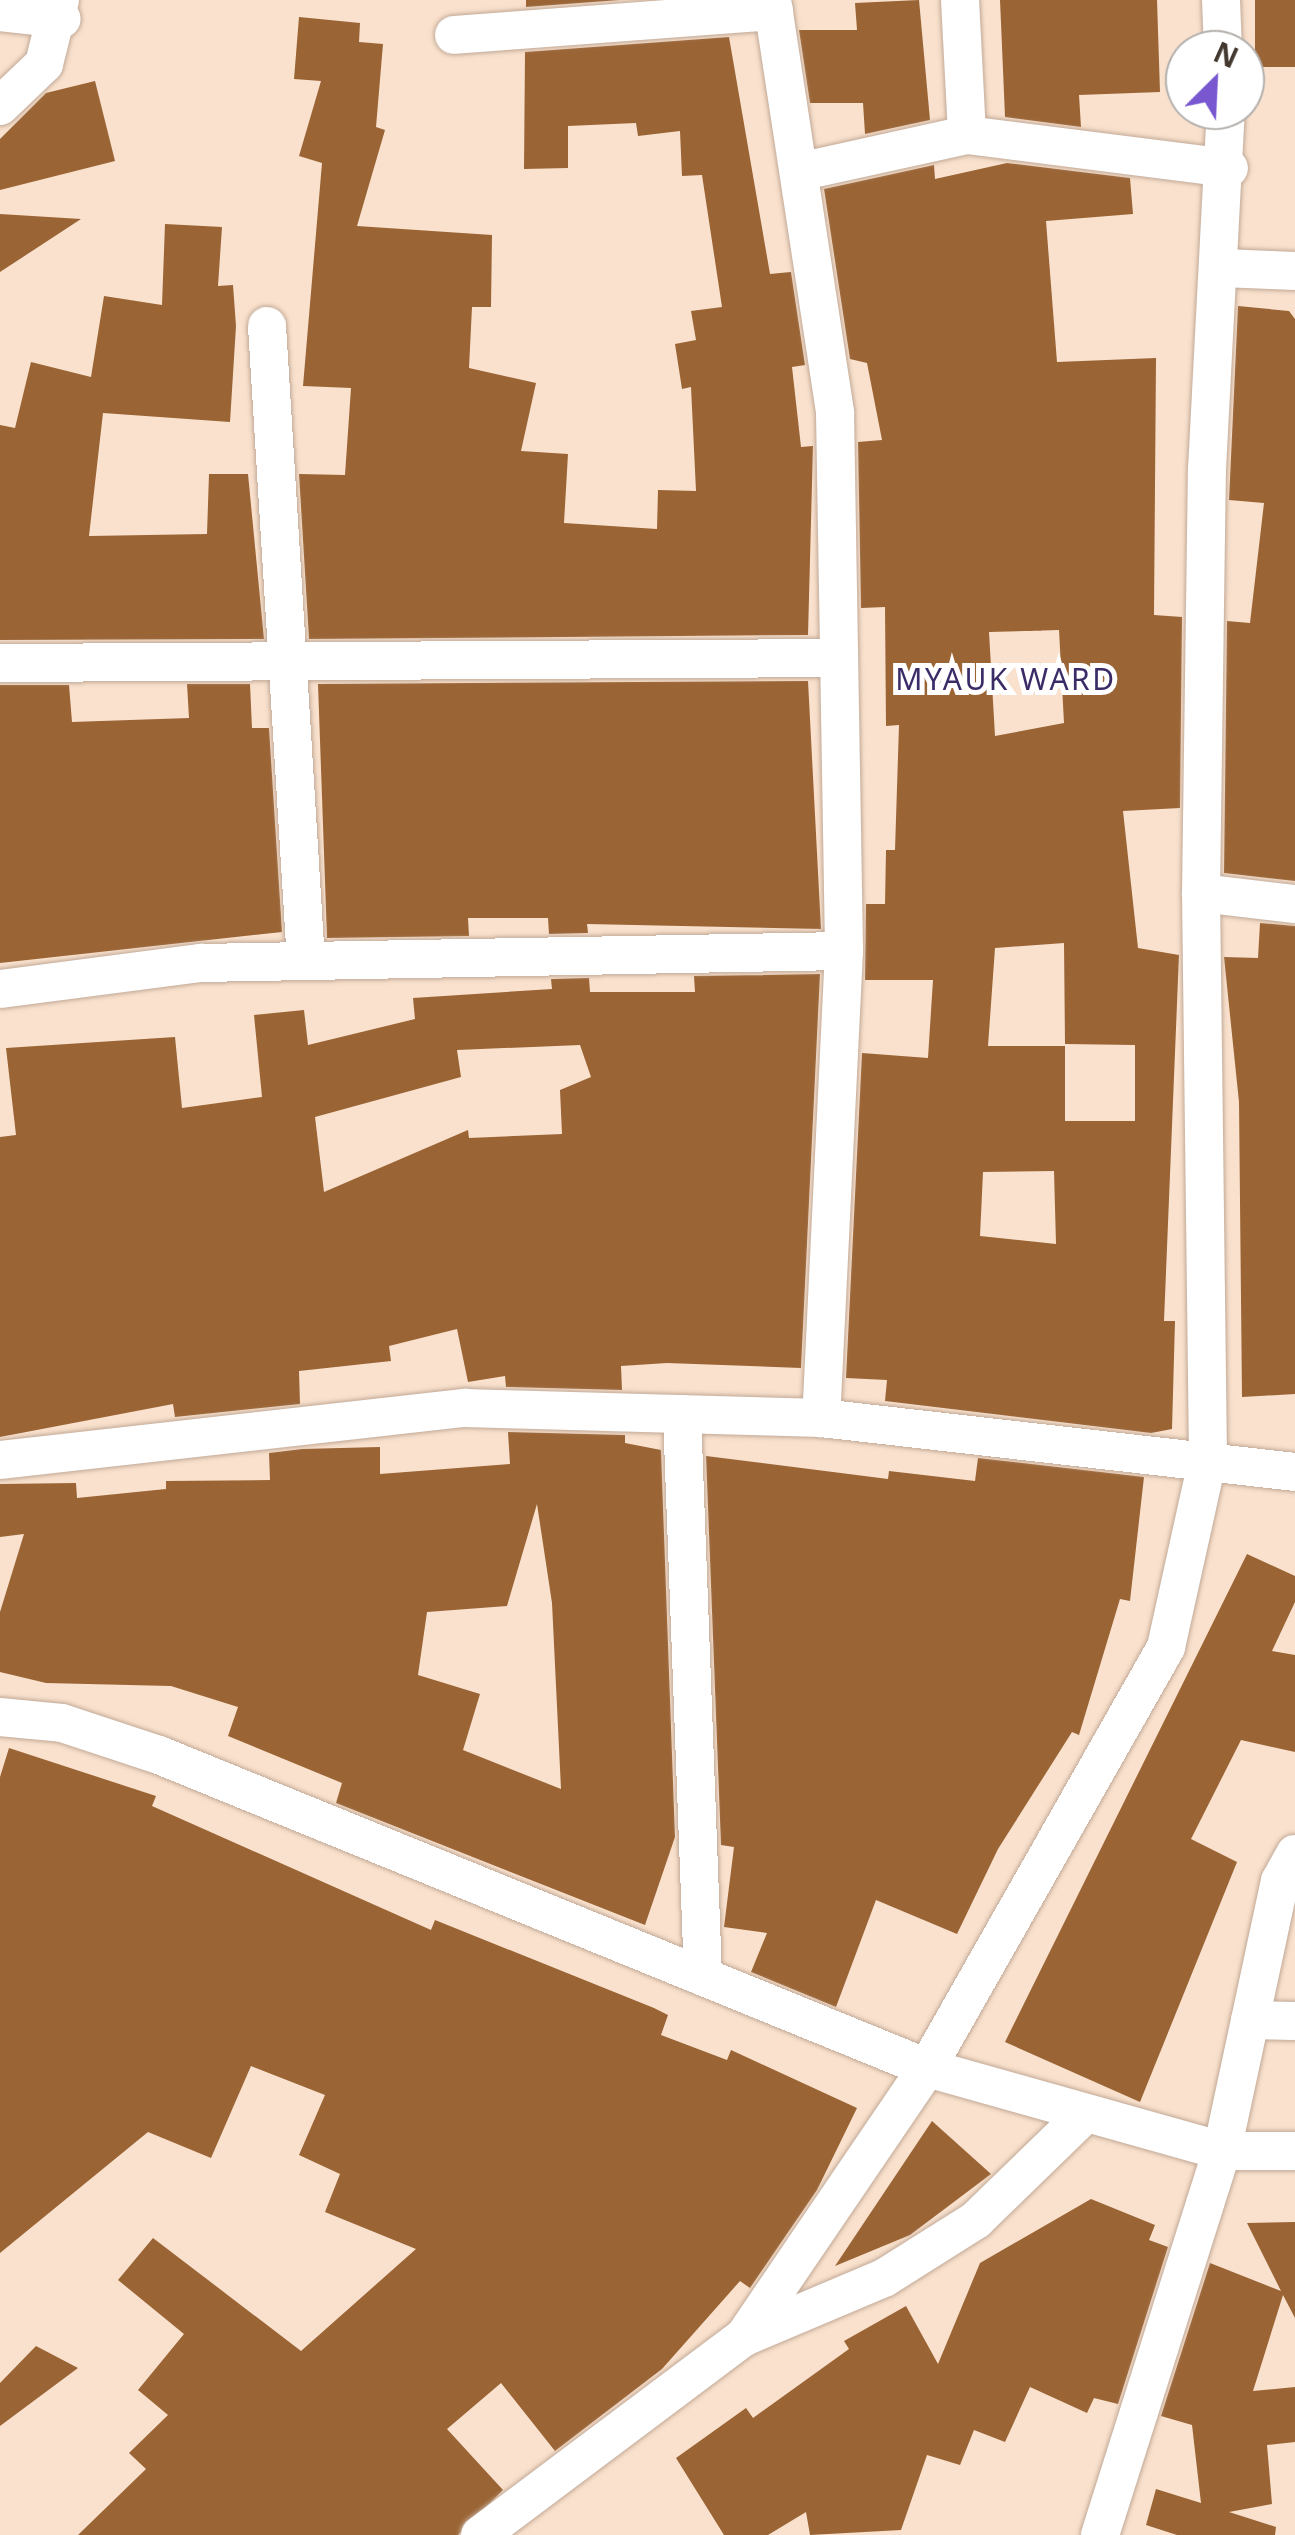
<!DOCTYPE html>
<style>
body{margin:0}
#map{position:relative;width:1295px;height:2535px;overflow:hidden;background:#f9e1cd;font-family:"Noto Sans",sans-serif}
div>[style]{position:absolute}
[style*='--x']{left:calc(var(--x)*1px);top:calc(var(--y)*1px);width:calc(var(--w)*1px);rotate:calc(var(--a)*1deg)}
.building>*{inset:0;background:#9a6435;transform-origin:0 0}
.roads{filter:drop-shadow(0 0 2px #c1a997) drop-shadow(0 0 2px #c1a997)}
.minor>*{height:38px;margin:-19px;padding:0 19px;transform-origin:19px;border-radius:19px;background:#fff}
span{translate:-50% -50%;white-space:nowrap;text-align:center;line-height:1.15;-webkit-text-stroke:10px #fff;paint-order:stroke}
.quarter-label{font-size:30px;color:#3b2c68;letter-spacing:2.5px}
.north{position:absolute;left:1165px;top:30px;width:100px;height:100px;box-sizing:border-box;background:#fff;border:2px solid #b3afac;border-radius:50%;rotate:24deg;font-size:28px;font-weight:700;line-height:40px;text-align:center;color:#423830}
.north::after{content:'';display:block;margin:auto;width:35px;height:45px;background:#7957d1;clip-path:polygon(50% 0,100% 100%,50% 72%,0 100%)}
</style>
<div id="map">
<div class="building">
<div style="clip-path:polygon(526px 0,620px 0,526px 7px)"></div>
<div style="clip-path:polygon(919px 0,930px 120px,865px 134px,863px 103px,810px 103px,799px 30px,857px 30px,855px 3px)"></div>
<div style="clip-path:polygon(1000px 0,1157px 0,1160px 92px,1079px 95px,1081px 127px,1005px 117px)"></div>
<div style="left:1255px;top:0;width:40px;height:67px"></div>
<div style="clip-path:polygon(299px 17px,360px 23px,359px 42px,383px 44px,376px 127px,385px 130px,357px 226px,492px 235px,491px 307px,472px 307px,469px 368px,536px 383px,521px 451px,568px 454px,564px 523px,657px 529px,658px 490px,696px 491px,691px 387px,682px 389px,675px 344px,696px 340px,691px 311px,722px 307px,702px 175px,682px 176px,680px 131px,638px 136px,636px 123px,568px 126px,568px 168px,524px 169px,525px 52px,729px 37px,770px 274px,791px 272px,805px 365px,792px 367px,801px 447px,813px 446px,808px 635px,309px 639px,299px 474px,345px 475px,351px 388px,303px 386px,322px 163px,299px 156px,321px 81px,294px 79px)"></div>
<div style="clip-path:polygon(95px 81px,115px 161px,0 190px,0 139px,46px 93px)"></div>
<div style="clip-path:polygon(evenodd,1007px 163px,1130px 178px,1133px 214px,1046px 221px,1057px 362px,1156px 358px,1154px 615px,1182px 617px,1180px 808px,1123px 811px,1138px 948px,1179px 955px,1164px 1321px,1175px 1321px,1172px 1429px,1151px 1433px,885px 1401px,887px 1380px,846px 1378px,862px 1053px,928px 1058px,933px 980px,865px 980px,866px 904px,885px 904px,886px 850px,895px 850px,899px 725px,886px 726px,885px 607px,861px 608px,858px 442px,882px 440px,867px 363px,850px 359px,824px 189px,934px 165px,935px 179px,1007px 163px,1059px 630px,1064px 723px,995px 736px,989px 632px,1059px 630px,1007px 163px,1064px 943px,1065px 1044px,1135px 1045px,1135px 1121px,1065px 1121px,1065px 1046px,988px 1046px,995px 948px,1064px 943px,1007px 163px,1054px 1171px,1056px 1244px,980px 1236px,983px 1172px,1054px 1171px)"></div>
<div style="clip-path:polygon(0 214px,81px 219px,0 272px)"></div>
<div style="clip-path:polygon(165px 224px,222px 227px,218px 286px,233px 285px,236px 326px,230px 422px,103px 413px,89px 536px,207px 534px,209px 474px,248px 474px,264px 639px,0 640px,0 425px,15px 428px,31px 362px,91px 377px,104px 296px,162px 305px)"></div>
<div style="clip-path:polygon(1238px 306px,1289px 311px,1295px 319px,1295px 881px,1224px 873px,1227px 621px,1250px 623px,1264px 503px,1229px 500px)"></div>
<div style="clip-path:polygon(808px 681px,821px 929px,587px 924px,588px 933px,549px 934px,548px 918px,468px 918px,469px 936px,327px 938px,318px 684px)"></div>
<div style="clip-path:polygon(187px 684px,250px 684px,252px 728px,269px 728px,282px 932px,0 963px,0 685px,69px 685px,72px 722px,189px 718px)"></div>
<div style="clip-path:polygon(1260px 923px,1295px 926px,1295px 1394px,1242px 1397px,1239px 1102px,1224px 957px,1258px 958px)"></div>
<div style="clip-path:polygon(evenodd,820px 974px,801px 1368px,667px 1363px,621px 1366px,622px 1390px,506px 1387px,505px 1376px,468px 1382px,457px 1329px,389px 1346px,391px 1361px,299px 1371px,300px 1404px,175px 1417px,173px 1404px,0 1437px,0 1137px,16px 1135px,6px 1048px,175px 1037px,182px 1108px,262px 1097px,254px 1015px,304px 1010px,308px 1045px,415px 1019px,413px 998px,552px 989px,551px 979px,589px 978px,590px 992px,695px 992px,694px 976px,820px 974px,580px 1045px,591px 1077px,560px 1090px,562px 1134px,469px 1138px,468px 1130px,324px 1192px,315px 1117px,461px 1077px,457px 1050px,580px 1045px)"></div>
<div style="clip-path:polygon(evenodd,508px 1432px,625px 1435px,625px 1443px,661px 1450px,675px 1837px,645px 1925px,336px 1803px,342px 1783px,228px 1736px,238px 1707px,171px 1686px,46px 1683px,0 1672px,0 1612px,24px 1534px,0 1537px,0 1484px,76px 1483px,77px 1498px,166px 1489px,166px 1481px,270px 1480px,269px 1453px,302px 1449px,380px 1447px,380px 1474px,510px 1464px,508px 1432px,537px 1504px,552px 1603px,561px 1789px,463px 1750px,480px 1694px,418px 1675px,427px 1612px,507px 1606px,537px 1504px)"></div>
<div style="clip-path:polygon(706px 1456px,888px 1479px,889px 1471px,975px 1481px,978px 1458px,1144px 1477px,1130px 1601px,1120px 1599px,1079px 1735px,1072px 1732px,998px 1849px,957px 1934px,876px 1900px,836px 2007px,751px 1972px,767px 1933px,724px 1927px,734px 1847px,721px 1845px)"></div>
<div style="clip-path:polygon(1247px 1554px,1295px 1576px,1295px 1602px,1272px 1651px,1295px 1655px,1295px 1752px,1241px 1740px,1191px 1839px,1237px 1862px,1140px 2102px,1005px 2042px)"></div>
<div style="clip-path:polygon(9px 1748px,156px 1796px,152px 1806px,431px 1930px,435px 1920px,654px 2008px,668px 2015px,661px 2035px,727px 2060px,731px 2050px,857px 2108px,817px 2190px,750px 2288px,740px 2281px,662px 2369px,555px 2451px,501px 2383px,447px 2429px,503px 2490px,458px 2535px,78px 2535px,146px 2469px,129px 2453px,168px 2415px,138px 2390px,184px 2334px,118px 2280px,153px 2238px,301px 2351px,416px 2249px,325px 2212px,340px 2174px,299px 2155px,325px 2095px,251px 2066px,211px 2158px,148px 2132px,0 2253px,0 1777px)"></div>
<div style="clip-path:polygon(932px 2121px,991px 2174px,910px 2235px,835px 2266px)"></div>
<div style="clip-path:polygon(1091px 2199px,1155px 2225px,1149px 2240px,1168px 2247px,1118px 2404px,1094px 2398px,1087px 2413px,1030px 2387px,1005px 2442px,974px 2430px,960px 2465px,927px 2455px,901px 2530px,810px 2535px,806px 2512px,768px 2535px,724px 2535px,676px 2458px,746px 2408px,753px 2418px,849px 2349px,844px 2341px,906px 2306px,938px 2364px,980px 2263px)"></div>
<div style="clip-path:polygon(1295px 2222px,1295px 2318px,1283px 2295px,1253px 2391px,1295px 2387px,1295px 2442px,1267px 2445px,1272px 2504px,1229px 2512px,1276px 2527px,1275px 2535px,1177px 2535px,1146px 2525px,1156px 2489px,1201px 2503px,1192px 2425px,1161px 2416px,1210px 2263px,1281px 2291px,1247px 2223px)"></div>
<div style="clip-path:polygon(36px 2346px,78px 2368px,0 2426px,0 2383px)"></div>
</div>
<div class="roads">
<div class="minor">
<div style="--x:772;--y:0;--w:417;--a:81.3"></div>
<div style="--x:835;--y:412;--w:539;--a:89.04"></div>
<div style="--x:844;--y:951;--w:468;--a:92.8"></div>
<div style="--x:960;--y:0;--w:135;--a:87"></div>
<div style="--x:1221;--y:0;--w:50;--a:87.7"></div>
<div style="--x:0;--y:12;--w:62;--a:6.4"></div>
<div style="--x:454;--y:35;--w:321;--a:-4.3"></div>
<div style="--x:0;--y:106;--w:61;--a:-43.7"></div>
<div style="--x:44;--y:64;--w:66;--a:-76"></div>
<div style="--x:803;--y:171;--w:168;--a:-12.4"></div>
<div style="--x:967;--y:135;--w:264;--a:7.2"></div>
<div style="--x:1222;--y:268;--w:73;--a:2.4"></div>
<div style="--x:267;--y:326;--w:636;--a:86.49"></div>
<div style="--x:0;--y:663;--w:839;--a:-0.34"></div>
<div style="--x:1201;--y:893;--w:95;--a:6.7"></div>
<div style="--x:0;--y:989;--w:203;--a:-7.4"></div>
<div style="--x:201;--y:963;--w:643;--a:-1.07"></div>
<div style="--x:682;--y:1414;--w:563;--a:87.86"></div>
<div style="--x:0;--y:1460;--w:468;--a:-6.4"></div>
<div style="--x:465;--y:1408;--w:356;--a:1.6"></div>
<div style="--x:821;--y:1418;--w:477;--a:6.5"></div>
<div style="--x:0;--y:1717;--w:62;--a:5.5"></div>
<div style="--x:62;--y:1723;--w:102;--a:18.3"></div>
<div style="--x:159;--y:1755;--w:829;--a:22.17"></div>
<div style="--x:927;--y:2068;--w:306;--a:15.7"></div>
<div style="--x:1222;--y:2151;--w:73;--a:0"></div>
<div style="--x:1250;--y:2020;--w:45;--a:1.3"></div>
<div style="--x:744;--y:2337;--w:152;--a:-22.9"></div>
<div style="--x:884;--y:2278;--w:109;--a:-32.2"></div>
<div style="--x:976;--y:2220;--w:153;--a:-44.2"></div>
<div style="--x:480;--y:2535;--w:330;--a:-36.9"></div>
<div style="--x:744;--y:2337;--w:325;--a:-55.8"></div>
<div style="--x:927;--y:2068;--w:484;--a:-60.4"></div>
<div style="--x:1166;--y:1647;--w:195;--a:-77.5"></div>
<div style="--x:1208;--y:1457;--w:564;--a:-90.71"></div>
<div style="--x:1201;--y:893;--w:424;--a:-89.2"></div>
<div style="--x:1207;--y:469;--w:360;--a:-87"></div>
<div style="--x:1100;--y:2535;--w:403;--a:-72.4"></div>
<div style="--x:1222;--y:2151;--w:276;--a:-77.9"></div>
<div style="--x:1280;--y:1881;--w:31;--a:-61"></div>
</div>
</div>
<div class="quarter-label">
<span style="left:1006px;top:679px">MYAUK WARD</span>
</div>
<div class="north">N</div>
</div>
